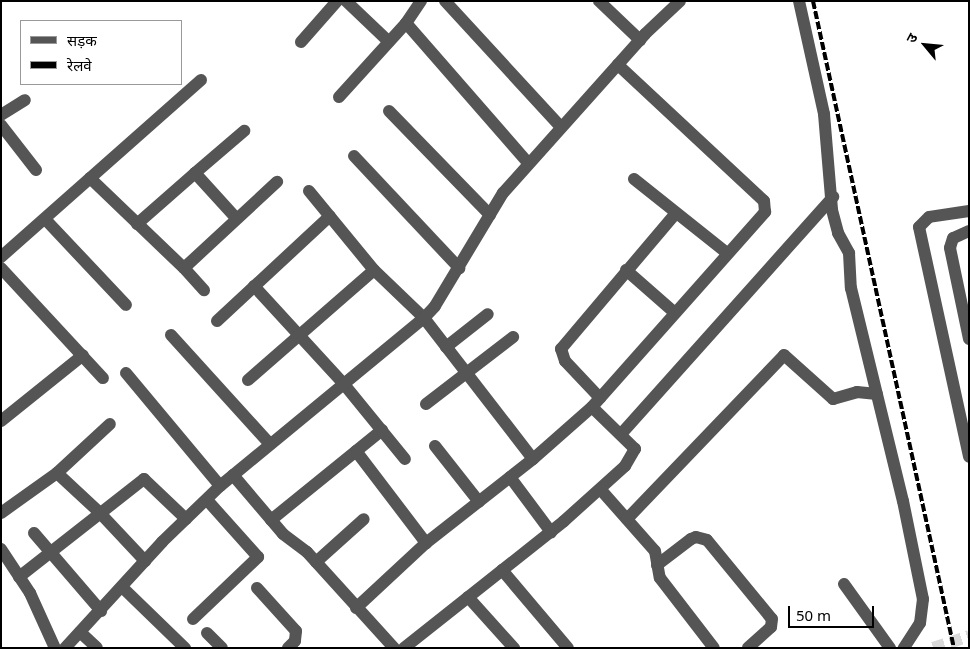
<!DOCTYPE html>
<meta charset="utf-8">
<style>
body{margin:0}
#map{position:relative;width:970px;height:649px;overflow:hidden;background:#fff;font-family:"Noto Sans","Noto Sans Devanagari",sans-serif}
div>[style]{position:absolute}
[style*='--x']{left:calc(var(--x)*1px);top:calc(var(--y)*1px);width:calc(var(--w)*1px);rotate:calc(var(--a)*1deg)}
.minor-tunnel>*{height:12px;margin-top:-6px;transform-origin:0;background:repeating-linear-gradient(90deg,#d9d9d9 0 12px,transparent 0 18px)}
.minor>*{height:12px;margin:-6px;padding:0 6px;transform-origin:6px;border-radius:6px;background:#555}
.rail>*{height:4px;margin-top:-2px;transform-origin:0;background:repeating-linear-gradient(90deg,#000 0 8px,transparent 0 10.5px)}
span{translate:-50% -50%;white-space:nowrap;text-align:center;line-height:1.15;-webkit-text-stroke:4.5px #fff;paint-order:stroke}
.frame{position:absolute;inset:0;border:2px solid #000;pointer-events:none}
.legend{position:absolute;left:20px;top:20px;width:162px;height:65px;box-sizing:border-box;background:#fff;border:1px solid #999;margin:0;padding:6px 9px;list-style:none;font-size:15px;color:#000}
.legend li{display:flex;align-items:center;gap:10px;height:25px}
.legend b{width:25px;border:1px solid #999}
.north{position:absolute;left:900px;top:20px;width:50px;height:50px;-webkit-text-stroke:4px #fff;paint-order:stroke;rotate:298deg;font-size:14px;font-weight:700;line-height:20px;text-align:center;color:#000}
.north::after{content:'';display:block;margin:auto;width:18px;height:22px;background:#000;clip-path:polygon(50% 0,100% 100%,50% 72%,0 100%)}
.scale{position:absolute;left:788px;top:606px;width:86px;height:22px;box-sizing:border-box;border:2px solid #000;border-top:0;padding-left:6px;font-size:15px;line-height:18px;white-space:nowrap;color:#000;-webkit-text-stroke:4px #fff;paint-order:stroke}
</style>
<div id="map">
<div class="minor-tunnel">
<div style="--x:933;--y:648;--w:38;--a:-18"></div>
</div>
<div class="minor">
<div style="--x:346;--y:1;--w:59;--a:43.6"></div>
<div style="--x:421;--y:1;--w:27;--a:124"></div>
<div style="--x:406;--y:23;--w:186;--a:48.9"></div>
<div style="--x:445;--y:1;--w:171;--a:47.4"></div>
<div style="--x:599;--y:1;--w:57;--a:43.6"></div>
<div style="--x:799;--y:1;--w:116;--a:77.5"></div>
<div style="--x:824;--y:114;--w:96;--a:85.2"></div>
<div style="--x:832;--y:210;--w:24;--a:75"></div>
<div style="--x:838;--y:233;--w:23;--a:61"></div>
<div style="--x:849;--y:253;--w:35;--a:87"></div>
<div style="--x:851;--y:288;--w:219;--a:76.3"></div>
<div style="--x:903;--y:501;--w:100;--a:78.5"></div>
<div style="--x:923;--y:599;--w:24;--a:97"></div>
<div style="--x:920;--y:623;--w:30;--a:123"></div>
<div style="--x:301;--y:42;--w:55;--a:-48.7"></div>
<div style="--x:339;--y:97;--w:100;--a:-47.8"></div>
<div style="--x:389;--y:111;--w:145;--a:45.8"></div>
<div style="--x:1;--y:115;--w:28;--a:-32"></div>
<div style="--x:1;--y:125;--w:57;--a:52.1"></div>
<div style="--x:354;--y:156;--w:154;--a:46.8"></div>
<div style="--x:90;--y:178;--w:130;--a:43.8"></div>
<div style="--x:184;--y:268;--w:127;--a:-42.8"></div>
<div style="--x:634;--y:179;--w:119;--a:38.5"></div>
<div style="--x:309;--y:191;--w:102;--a:50.6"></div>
<div style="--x:374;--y:270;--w:69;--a:43.8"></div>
<div style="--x:424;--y:318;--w:178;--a:52.3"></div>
<div style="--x:969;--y:211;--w:40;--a:171.5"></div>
<div style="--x:929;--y:217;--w:14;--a:135"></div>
<div style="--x:919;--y:227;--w:235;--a:77.7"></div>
<div style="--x:236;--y:218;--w:61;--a:-132.3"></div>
<div style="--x:195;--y:173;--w:65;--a:-40.6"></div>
<div style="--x:45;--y:219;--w:118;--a:46.7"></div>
<div style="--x:137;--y:224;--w:77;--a:-41.3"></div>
<div style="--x:969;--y:231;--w:17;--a:156"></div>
<div style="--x:953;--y:238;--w:10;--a:107"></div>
<div style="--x:950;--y:248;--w:93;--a:78.2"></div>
<div style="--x:1;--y:257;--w:267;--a:-41.5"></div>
<div style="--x:1;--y:268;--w:150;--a:47.2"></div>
<div style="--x:184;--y:268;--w:30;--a:48"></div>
<div style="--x:626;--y:270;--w:64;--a:41.2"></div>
<div style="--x:254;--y:286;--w:132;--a:47.5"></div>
<div style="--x:343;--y:383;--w:98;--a:50.8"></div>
<div style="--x:217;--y:321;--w:154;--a:-42.9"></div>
<div style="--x:171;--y:335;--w:147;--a:47.8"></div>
<div style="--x:446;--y:347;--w:53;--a:-38.2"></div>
<div style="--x:126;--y:373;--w:147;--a:50.2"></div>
<div style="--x:248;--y:380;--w:167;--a:-41.1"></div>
<div style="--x:600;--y:398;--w:51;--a:-133.4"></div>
<div style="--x:565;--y:361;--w:13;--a:-108"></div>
<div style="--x:561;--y:349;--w:178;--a:-49.8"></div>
<div style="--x:426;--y:404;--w:110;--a:-37.6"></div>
<div style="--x:1;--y:421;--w:105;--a:-38.8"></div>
<div style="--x:622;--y:433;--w:317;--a:-48.2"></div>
<div style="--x:435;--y:446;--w:71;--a:51.8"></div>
<div style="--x:356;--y:451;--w:116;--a:52.7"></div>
<div style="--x:57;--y:473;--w:59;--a:42.9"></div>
<div style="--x:100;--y:513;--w:66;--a:46.8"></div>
<div style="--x:233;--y:475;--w:77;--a:49.7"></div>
<div style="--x:283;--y:534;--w:30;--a:37"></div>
<div style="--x:307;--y:552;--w:130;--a:47.8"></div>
<div style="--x:510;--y:477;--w:69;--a:53.3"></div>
<div style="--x:601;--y:490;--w:81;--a:48.5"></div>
<div style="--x:655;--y:551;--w:27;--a:80"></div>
<div style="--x:660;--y:578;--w:88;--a:52.4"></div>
<div style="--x:1;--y:513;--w:69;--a:-35.5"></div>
<div style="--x:57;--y:473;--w:72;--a:-42.8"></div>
<div style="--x:627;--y:519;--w:227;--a:-46.2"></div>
<div style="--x:784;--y:355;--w:66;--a:41.9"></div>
<div style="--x:833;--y:399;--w:25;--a:-16"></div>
<div style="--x:857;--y:392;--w:20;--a:6"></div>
<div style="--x:271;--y:520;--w:143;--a:-39"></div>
<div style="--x:34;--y:533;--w:103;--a:49.3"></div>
<div style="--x:1;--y:549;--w:53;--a:56.6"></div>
<div style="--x:30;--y:593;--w:60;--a:65.6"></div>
<div style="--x:316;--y:562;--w:64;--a:-41.9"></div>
<div style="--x:657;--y:565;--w:43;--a:-37.4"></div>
<div style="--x:691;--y:539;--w:5;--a:-22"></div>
<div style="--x:696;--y:537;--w:11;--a:15"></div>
<div style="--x:707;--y:540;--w:102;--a:50.6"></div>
<div style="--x:772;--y:619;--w:8;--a:97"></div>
<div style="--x:771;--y:627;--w:31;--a:138"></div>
<div style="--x:502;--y:570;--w:102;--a:49.8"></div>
<div style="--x:19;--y:577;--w:159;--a:-38.1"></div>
<div style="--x:144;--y:479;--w:58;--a:43.6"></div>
<div style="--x:844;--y:584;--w:79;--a:54.3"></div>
<div style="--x:122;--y:587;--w:88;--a:44.1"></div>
<div style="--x:257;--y:588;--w:58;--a:47.8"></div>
<div style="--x:296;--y:631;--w:10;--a:96"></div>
<div style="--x:295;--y:641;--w:10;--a:135"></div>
<div style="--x:468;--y:597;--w:69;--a:48"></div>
<div style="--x:356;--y:608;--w:96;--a:-42.9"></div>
<div style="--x:426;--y:543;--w:136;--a:-38.1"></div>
<div style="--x:533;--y:459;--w:79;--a:-41.4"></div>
<div style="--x:592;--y:407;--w:261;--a:-48.4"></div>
<div style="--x:765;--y:212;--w:11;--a:-95"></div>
<div style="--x:764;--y:201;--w:200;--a:-137"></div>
<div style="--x:193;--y:619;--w:90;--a:-43.6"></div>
<div style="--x:258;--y:557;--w:76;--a:-131.8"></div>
<div style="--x:80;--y:632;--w:23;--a:43"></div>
<div style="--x:207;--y:633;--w:21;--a:45"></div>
<div style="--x:65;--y:648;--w:144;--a:-47.5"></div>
<div style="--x:162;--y:542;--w:81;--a:-44"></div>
<div style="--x:220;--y:486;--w:264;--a:-39.5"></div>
<div style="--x:424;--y:318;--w:16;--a:-47"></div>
<div style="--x:435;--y:306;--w:132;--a:-59"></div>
<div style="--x:503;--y:193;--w:213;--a:-48.2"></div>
<div style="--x:645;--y:34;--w:48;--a:-43.3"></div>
<div style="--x:404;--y:648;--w:204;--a:-38.4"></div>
<div style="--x:564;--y:521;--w:82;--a:-42"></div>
<div style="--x:625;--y:466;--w:20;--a:-60"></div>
<div style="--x:635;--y:449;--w:60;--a:-135.7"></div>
</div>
<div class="rail">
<div style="--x:813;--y:1;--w:662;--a:77.71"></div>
</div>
<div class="frame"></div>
<ul class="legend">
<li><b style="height:6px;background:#555"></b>सड़क</li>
<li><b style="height:6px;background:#000"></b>रेलवे</li>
</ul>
<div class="north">उ</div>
<div class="scale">50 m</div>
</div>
